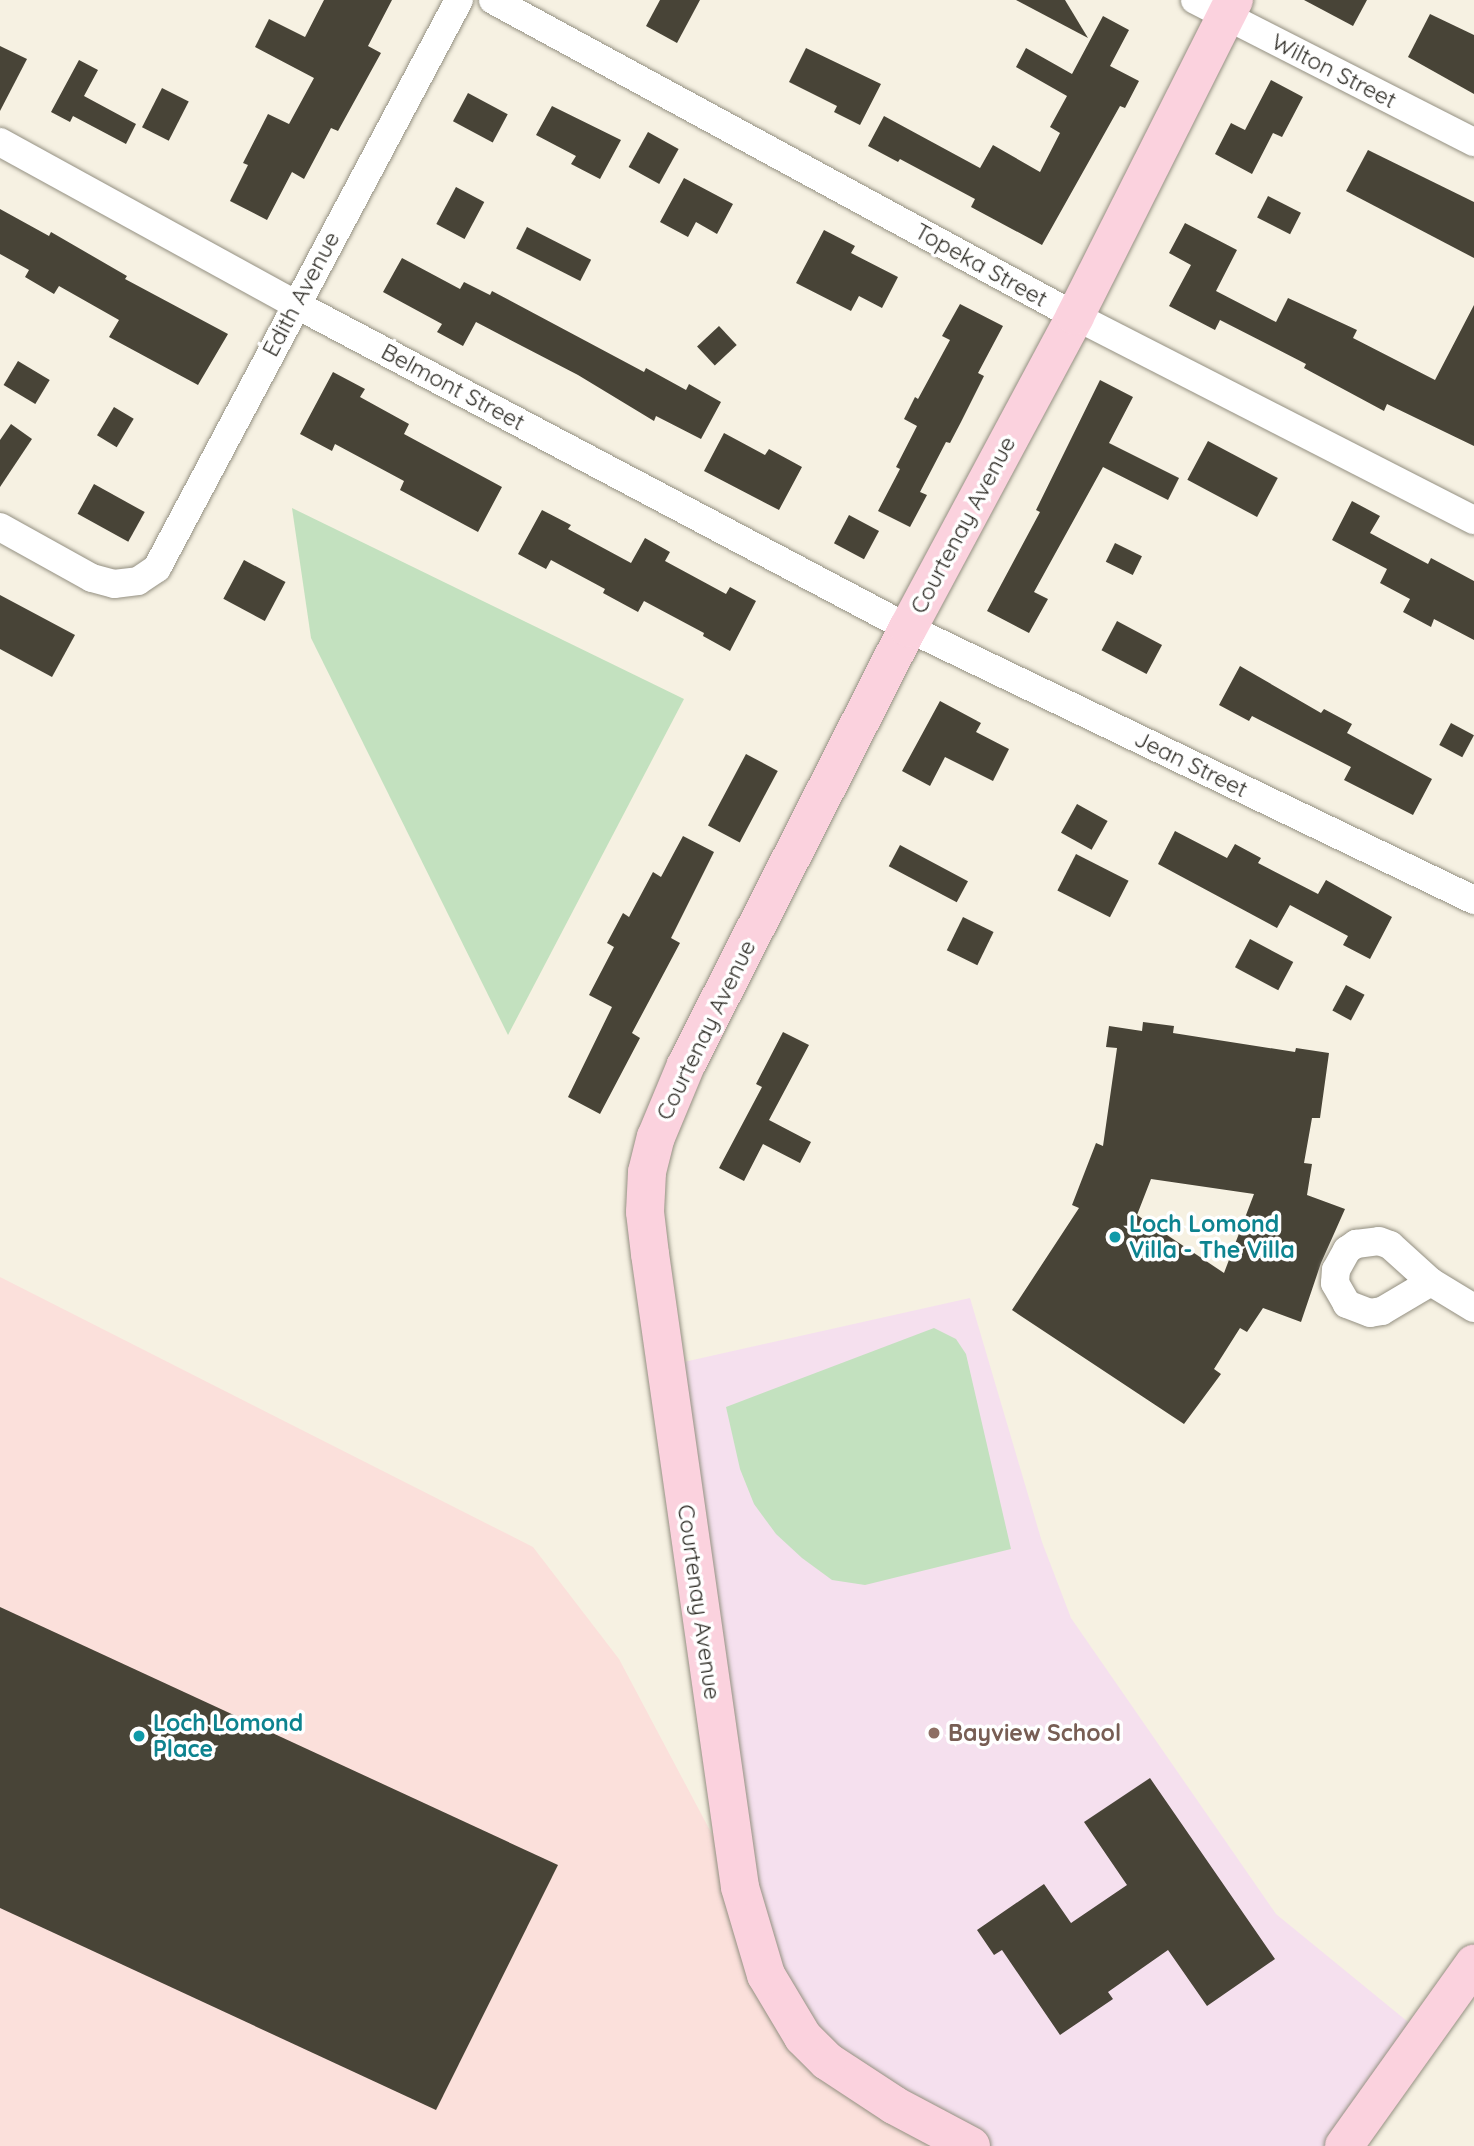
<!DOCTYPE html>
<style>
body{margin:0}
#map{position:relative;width:1474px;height:2146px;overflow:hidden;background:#f6f1e2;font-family:Quicksand,sans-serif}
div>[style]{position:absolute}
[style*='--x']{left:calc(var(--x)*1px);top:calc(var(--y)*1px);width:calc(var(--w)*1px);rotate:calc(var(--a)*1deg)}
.commercial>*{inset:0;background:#fbe0db}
.education>*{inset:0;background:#f5e0ee}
.green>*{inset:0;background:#c3e1bf}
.building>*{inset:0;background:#484437;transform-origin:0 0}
.roads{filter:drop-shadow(0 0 2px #949082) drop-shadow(0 0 2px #949082)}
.street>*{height:28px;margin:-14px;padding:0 14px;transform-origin:14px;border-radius:14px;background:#fff}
.secondary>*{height:38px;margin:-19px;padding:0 19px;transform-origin:19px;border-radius:19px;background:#fbd2de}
.dots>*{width:19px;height:19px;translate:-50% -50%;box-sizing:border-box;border:4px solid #fff;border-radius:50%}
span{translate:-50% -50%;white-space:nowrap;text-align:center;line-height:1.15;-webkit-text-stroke:7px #fff;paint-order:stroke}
.street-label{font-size:23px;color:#2e2c26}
.culture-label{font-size:23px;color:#0d838f;font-weight:700}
.left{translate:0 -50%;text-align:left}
.education-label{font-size:23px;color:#785e54;font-weight:700}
</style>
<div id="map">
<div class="commercial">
<div style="clip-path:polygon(0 1277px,533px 1547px,619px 1659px,740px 1887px,971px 2146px,0 2146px)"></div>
</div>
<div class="education">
<div style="clip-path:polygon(970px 1298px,1042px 1542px,1071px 1618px,1276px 1914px,1424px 2035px,1344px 2146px,971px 2146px,894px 2105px,766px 1975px,666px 1366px)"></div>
</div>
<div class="green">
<div style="clip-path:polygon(292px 508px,684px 699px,508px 1035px,311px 638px)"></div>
<div style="clip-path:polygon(934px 1328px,956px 1339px,966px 1354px,1011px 1549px,865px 1585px,832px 1580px,802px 1558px,776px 1534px,754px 1504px,740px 1469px,726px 1407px)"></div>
</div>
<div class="building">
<div style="clip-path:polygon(324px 0,392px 0,368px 46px,381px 53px,338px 131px,331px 128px,304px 179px,292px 172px,267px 220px,230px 201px,248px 165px,243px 163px,268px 114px,289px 124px,314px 78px,255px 47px,269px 19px,305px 37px)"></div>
<div style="clip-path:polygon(660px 0,700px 0,677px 43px,646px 26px)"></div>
<div style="clip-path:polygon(1016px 0,1065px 0,1088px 38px)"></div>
<div style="clip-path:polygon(1304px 0,1367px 0,1353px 26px)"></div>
<div style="clip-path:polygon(1430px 14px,1474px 35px,1474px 94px,1408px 57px)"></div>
<div style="clip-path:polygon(1103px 16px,1129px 30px,1110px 66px,1139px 81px,1125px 108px,1120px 106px,1042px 245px,971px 207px,975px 199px,900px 159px,898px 162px,868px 146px,884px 116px,980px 168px,993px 145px,1040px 172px,1060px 133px,1050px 127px,1067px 96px,1016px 67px,1026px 48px,1072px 74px)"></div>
<div style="clip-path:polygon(0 46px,27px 59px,0 111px)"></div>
<div style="clip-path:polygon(806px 48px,881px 84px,860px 125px,834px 112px,837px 106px,789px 82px)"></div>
<div style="clip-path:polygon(79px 60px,98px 70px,84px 96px,136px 124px,126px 144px,73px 116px,70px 122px,51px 112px)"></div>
<div style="clip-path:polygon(1271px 80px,1303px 97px,1282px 137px,1273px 133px,1252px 174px,1215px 154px,1231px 123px,1245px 130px)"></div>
<div style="left:162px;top:88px;width:30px;height:44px;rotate:27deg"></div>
<div style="left:468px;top:93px;width:45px;height:32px;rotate:28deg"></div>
<div style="clip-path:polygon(552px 106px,621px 140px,600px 179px,571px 164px,576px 156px,536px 135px)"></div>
<div style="left:648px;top:132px;width:35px;height:40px;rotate:29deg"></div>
<div style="clip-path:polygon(1368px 150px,1474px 202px,1474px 258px,1346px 191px)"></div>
<div style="clip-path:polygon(684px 178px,733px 204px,717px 234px,696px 222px,688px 237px,660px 222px)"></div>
<div style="left:456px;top:187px;width:32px;height:42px;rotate:28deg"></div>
<div style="left:1268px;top:196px;width:37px;height:24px;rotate:27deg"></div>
<div style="clip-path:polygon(0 209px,49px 236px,51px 232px,127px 276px,125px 279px,228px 334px,198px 385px,109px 337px,119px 320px,59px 286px,54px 294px,25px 277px,29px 270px,0 254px)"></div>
<div style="clip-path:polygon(1185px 223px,1237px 250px,1216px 291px,1276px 322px,1288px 298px,1357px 330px,1353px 338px,1435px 380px,1474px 305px,1474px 446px,1387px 404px,1384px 411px,1304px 368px,1306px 364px,1220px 320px,1215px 330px,1169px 306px,1191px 265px,1169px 253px)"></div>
<div style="left:527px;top:227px;width:72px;height:24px;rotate:27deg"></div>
<div style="clip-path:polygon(824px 230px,855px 246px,851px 253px,898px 277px,882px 308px,859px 296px,851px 311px,796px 283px)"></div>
<div style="clip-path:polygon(402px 258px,460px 289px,464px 282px,490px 295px,492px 291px,644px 372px,646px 368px,686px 390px,689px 384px,721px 402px,701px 439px,656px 416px,654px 421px,578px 375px,476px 322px,463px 346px,437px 332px,442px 324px,383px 292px)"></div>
<div style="clip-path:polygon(960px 304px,1003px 326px,978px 373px,984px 376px,961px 422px,950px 443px,946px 442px,920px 492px,927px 495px,910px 527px,878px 511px,900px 469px,896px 467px,917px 426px,904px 419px,915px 397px,918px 399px,950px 340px,942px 336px)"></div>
<div style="left:719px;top:326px;width:26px;height:30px;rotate:47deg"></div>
<div style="left:18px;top:361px;width:37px;height:28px;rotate:31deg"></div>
<div style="clip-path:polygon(333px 372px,365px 389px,360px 397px,409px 424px,404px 434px,502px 487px,478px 532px,400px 490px,404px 481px,335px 444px,332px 451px,300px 434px)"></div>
<div style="clip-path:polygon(1100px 380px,1133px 397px,1109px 443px,1179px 478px,1168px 500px,1103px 467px,1034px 592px,1048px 599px,1029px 633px,987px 611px,1040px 512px,1036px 510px)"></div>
<div style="left:114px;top:407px;width:23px;height:33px;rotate:31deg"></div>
<div style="clip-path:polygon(11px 424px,32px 439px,0 487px,0 440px)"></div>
<div style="clip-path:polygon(724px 433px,765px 455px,769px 449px,802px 467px,779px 510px,704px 471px)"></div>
<div style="left:1208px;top:441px;width:79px;height:44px;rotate:28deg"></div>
<div style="left:94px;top:484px;width:58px;height:34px;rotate:29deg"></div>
<div style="clip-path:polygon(1352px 501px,1380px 516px,1370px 533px,1428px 564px,1431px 558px,1474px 581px,1474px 640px,1434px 619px,1431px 627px,1403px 612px,1410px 599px,1380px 583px,1387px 569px,1332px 540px)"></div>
<div style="clip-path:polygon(542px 510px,571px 525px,568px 529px,631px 563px,645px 538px,670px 552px,665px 561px,726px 594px,730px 587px,756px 601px,730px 651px,703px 636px,704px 633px,644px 601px,638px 612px,603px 593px,605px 589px,551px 560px,546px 569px,518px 554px)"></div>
<div style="left:849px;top:515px;width:34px;height:32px;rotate:28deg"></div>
<div style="left:1115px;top:543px;width:30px;height:21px;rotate:26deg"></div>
<div style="left:244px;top:560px;width:47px;height:44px;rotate:28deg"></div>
<div style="clip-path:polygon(0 595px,75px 635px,52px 677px,0 649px)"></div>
<div style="left:1117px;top:621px;width:51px;height:33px;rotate:28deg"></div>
<div style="clip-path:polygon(1240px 666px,1321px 713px,1324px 709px,1352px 724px,1347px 733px,1432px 779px,1413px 815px,1344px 780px,1351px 767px,1252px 716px,1249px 721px,1219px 705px)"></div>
<div style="clip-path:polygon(940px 701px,981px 723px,976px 732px,1009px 749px,993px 781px,945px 757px,930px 786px,902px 771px)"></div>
<div style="left:1451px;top:723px;width:26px;height:25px;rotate:28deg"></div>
<div style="left:746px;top:754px;width:36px;height:81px;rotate:28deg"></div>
<div style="left:1077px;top:804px;width:35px;height:33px;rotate:29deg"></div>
<div style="clip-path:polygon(1175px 831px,1227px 858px,1235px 844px,1261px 858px,1258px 863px,1318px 894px,1326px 880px,1392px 917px,1370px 959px,1343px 945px,1348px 936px,1290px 905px,1277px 928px,1158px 864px)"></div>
<div style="clip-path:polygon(683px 836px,714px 852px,671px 938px,680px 943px,632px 1033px,640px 1038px,600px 1114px,568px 1097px,612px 1007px,589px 995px,614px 947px,607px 943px,623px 913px,629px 917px,653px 872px,661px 877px)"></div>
<div style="left:900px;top:845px;width:77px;height:24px;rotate:28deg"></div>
<div style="left:1076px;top:854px;width:59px;height:41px;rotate:27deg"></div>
<div style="left:963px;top:917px;width:34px;height:37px;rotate:26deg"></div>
<div style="left:1250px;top:939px;width:49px;height:32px;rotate:28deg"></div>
<div style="left:1346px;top:985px;width:21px;height:29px;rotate:28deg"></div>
<div style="clip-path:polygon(evenodd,1143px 1022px,1174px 1026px,1173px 1033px,1295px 1052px,1296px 1048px,1329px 1053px,1320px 1118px,1312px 1118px,1304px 1163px,1312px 1164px,1307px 1195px,1345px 1209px,1321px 1263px,1301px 1322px,1263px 1308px,1247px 1332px,1240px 1328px,1214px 1369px,1221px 1374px,1184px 1424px,1012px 1310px,1079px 1208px,1072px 1205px,1096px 1143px,1103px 1146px,1117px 1048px,1106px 1047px,1109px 1026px,1142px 1031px,1143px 1022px,1151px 1179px,1254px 1194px,1224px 1273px,1137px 1215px,1151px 1179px)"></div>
<div style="clip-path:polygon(783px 1032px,809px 1045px,769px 1120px,811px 1142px,800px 1163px,763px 1144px,744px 1181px,719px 1168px,762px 1087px,756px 1084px)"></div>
<div style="clip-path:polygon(0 1607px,558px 1865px,436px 2110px,0 1908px)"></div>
<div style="clip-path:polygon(1150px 1778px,1275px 1959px,1207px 2006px,1168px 1950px,1108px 1992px,1113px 1999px,1060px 2035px,1002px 1950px,994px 1955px,977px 1930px,1044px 1884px,1071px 1923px,1127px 1885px,1084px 1822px)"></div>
</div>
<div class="roads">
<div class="street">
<div style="--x:493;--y:0;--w:662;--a:28.5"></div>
<div style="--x:1075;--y:316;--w:448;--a:27.1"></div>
<div style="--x:1195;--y:0;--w:313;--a:27"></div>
<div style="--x:0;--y:142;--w:337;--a:28.8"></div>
<div style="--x:295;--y:304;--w:693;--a:27.86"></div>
<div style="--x:908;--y:628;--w:628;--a:25.67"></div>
<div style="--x:0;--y:527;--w:105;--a:29"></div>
<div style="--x:92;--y:578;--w:23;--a:15"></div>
<div style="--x:114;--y:584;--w:24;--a:-7"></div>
<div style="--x:138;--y:581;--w:23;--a:-34"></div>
<div style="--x:157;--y:568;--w:643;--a:-62"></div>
<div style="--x:1431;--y:1282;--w:57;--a:149.4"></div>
<div style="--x:1382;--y:1311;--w:12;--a:171"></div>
<div style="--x:1370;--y:1313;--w:25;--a:-159"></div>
<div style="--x:1347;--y:1304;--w:24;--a:-120"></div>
<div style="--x:1335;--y:1283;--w:13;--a:-86"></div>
<div style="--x:1336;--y:1270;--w:23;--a:-61"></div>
<div style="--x:1347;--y:1250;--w:11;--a:-34"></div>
<div style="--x:1356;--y:1244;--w:23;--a:-7"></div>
<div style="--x:1379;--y:1241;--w:12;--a:20"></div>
<div style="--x:1390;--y:1245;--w:55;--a:42.1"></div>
<div style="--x:1431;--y:1282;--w:50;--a:31.2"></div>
</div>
<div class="secondary">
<div style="--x:971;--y:2146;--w:87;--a:-152"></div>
<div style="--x:894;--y:2105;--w:80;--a:-146.7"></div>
<div style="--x:827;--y:2061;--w:34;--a:-135"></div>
<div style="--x:803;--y:2037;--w:72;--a:-120.8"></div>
<div style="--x:766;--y:1975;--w:92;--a:-106.5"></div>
<div style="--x:740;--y:1887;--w:639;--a:-98.09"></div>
<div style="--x:650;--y:1254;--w:42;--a:-96.8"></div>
<div style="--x:645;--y:1212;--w:40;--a:-87.1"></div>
<div style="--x:647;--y:1172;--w:36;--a:-76"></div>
<div style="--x:656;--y:1137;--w:78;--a:-67.4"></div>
<div style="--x:686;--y:1065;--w:490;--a:-63.1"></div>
<div style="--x:908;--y:628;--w:354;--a:-61.8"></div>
<div style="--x:1075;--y:316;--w:354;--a:-63.3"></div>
<div style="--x:1344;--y:2146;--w:224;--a:-54.5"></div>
</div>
</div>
<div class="dots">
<div style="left:1115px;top:1237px;background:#0f9aa8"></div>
<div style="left:934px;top:1733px;background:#8d6e63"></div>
<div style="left:139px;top:1736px;background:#0f9aa8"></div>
</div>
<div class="street-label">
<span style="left:1334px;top:71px;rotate:27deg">Wilton Street</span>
<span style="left:981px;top:265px;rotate:29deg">Topeka Street</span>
<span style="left:301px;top:294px;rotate:-62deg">Edith Avenue</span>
<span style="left:453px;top:387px;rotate:28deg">Belmont Street</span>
<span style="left:963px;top:525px;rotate:-62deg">Courtenay Avenue</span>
<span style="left:1191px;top:764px;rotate:26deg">Jean Street</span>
<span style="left:706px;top:1030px;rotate:-64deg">Courtenay Avenue</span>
<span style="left:699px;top:1602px;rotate:82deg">Courtenay Avenue</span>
</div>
<div class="culture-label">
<span class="left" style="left:1129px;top:1237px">Loch Lomond<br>Villa - The Villa</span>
<span class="left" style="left:153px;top:1736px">Loch Lomond<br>Place</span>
</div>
<div class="education-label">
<span class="left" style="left:948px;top:1733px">Bayview School</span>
</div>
</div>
